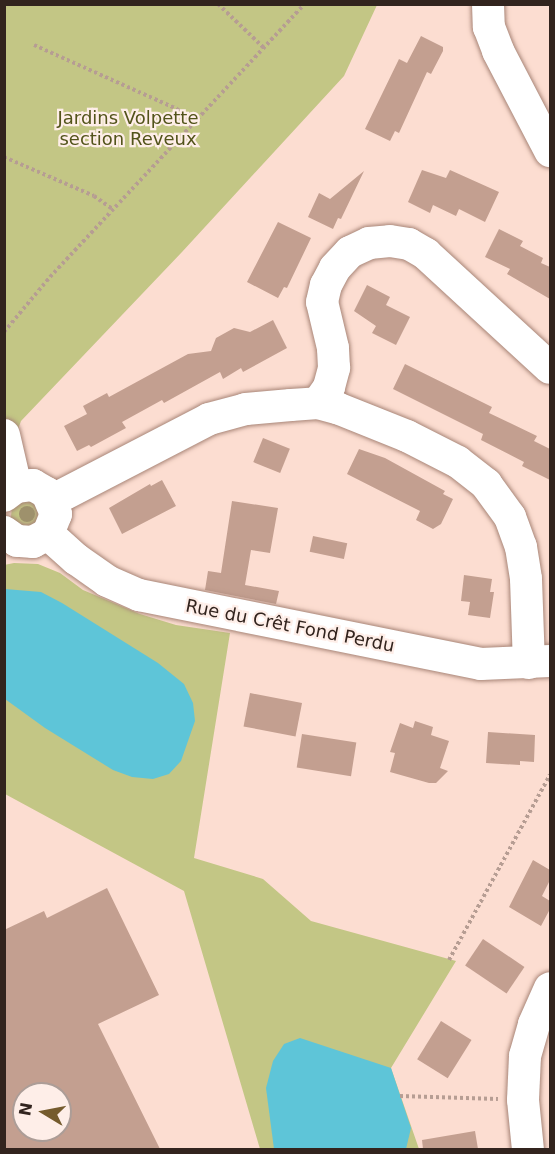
<!DOCTYPE html>
<meta charset="utf-8">
<style>
body{margin:0}
#map{position:relative;width:555px;height:1154px;overflow:hidden;background:#fcddd1;font-family:"DejaVu Sans",sans-serif}
div>[style]{position:absolute}
[style*='--x']{left:calc(var(--x)*1px);top:calc(var(--y)*1px);width:calc(var(--w)*1px);rotate:calc(var(--a)*1deg)}
.green>*{inset:0;background:#c3c685}
.water>*{inset:0;background:#5ec5d8}
.building>*{inset:0;background:#c39f90;transform-origin:0 0}
.path>*{height:4px;margin-top:-2px;transform-origin:0;background:repeating-linear-gradient(90deg,#b69d93 0 3px,transparent 0 6px)}
.roads{filter:drop-shadow(0 0 2px #a88577) drop-shadow(0 0 2px #a88577)}
.minor>*{height:32px;margin:-16px;padding:0 16px;transform-origin:16px;border-radius:16px;background:#fff}
.trees>*{width:16px;height:16px;margin:-8px;border-radius:50%;background:#9e916c}
span{translate:-50% -50%;white-space:nowrap;text-align:center;line-height:1.15;-webkit-text-stroke:4.5px #feeee8;paint-order:stroke}
.park-label{font-size:18px;color:#52531a}
.street-label{font-size:18px;color:#32241e}
.frame{position:absolute;inset:0;border:6px solid #32241e;pointer-events:none}
.north{position:absolute;left:12px;top:1082px;width:60px;height:60px;box-sizing:border-box;background:#feeee8;border:2px solid #ac9d97;border-radius:50%;rotate:280deg;font-size:16px;font-weight:700;line-height:24px;text-align:center;color:#32241e}
.north::after{content:'';display:block;margin:auto;width:21px;height:27px;background:#755b2d;clip-path:polygon(50% 0,100% 100%,50% 72%,0 100%)}
</style>
<div id="map">
<div class="green">
<div style="clip-path:polygon(4px 5px,377px 5px,344px 76px,182px 252px,21px 421px,5px 465px)"></div>
<div style="clip-path:polygon(19px 499px,38px 502px,41px 521px,27px 530px,13px 523px,11px 517px,12px 506px)"></div>
<div style="clip-path:polygon(14px 563px,38px 564px,60px 573px,83px 590px,140px 614px,176px 625px,230px 633px,194px 858px,263px 879px,311px 921px,456px 961px,391px 1068px,419px 1149px,260px 1149px,184px 891px,5px 794px,4px 565px)"></div>
</div>
<div class="water">
<div style="clip-path:polygon(5px 589px,41px 592px,62px 603px,158px 663px,184px 684px,193px 703px,195px 721px,181px 761px,169px 774px,153px 779px,132px 777px,113px 770px,45px 728px,5px 699px)"></div>
<div style="clip-path:polygon(300px 1038px,391px 1068px,411px 1128px,406px 1149px,274px 1149px,266px 1088px,273px 1061px,284px 1044px)"></div>
</div>
<div class="building">
<div style="clip-path:polygon(421px 36px,443px 47px,443px 51px,431px 74px,427px 72px,399px 133px,395px 131px,390px 141px,365px 129px,399px 59px,407px 63px)"></div>
<div style="clip-path:polygon(422px 170px,446px 178px,450px 170px,499px 192px,485px 222px,459px 209px,456px 216px,433px 205px,430px 213px,408px 202px)"></div>
<div style="clip-path:polygon(364px 171px,341px 219px,338px 218px,333px 229px,308px 217px,319px 193px,330px 199px)"></div>
<div style="clip-path:polygon(278px 222px,311px 238px,287px 288px,284px 287px,278px 298px,247px 282px)"></div>
<div style="clip-path:polygon(499px 229px,523px 241px,520px 246px,543px 258px,541px 263px,550px 267px,550px 299px,507px 274px,510px 269px,485px 257px)"></div>
<div style="clip-path:polygon(367px 285px,390px 297px,386px 305px,410px 317px,396px 345px,372px 333px,376px 326px,354px 311px)"></div>
<div style="clip-path:polygon(273px 320px,287px 348px,243px 372px,241px 368px,223px 379px,220px 372px,164px 403px,162px 400px,122px 422px,126px 428px,91px 447px,89px 445px,77px 451px,64px 426px,87px 414px,83px 406px,107px 393px,109px 397px,188px 354px,211px 351px,216px 338px,234px 328px,250px 332px)"></div>
<div style="clip-path:polygon(405px 364px,492px 407px,489px 413px,537px 436px,534px 441px,550px 449px,550px 480px,522px 466px,524px 462px,481px 440px,483px 434px,393px 389px)"></div>
<div style="left:263px;top:438px;width:29px;height:26px;rotate:22deg"></div>
<div style="clip-path:polygon(359px 449px,385px 458px,445px 491px,443px 494px,453px 499px,441px 524px,433px 529px,416px 520px,420px 511px,347px 474px)"></div>
<div style="clip-path:polygon(162px 480px,176px 506px,122px 534px,109px 508px,150px 484px,151px 486px)"></div>
<div style="clip-path:polygon(232px 501px,278px 508px,270px 553px,251px 550px,245px 585px,279px 591px,276px 604px,205px 590px,208px 571px,221px 573px)"></div>
<div style="left:313px;top:536px;width:35px;height:16px;rotate:12deg"></div>
<div style="clip-path:polygon(464px 575px,492px 579px,490px 592px,494px 592px,490px 618px,468px 615px,470px 602px,461px 601px)"></div>
<div style="left:250px;top:693px;width:53px;height:34px;rotate:11deg"></div>
<div style="clip-path:polygon(415px 721px,433px 727px,431px 735px,449px 741px,440px 768px,448px 771px,436px 783px,429px 783px,390px 772px,395px 753px,390px 752px,400px 723px,413px 728px)"></div>
<div style="clip-path:polygon(488px 732px,535px 735px,534px 762px,520px 761px,520px 765px,486px 763px)"></div>
<div style="left:302px;top:734px;width:55px;height:34px;rotate:9deg"></div>
<div style="clip-path:polygon(533px 860px,550px 870px,550px 880px,542px 896px,550px 901px,550px 909px,541px 926px,509px 907px)"></div>
<div style="clip-path:polygon(evenodd,107px 888px,159px 995px,98px 1024px,160px 1149px,4px 1149px,4px 930px,44px 911px,47px 918px,107px 888px,24px 1094px,60px 1094px,60px 1130px,24px 1130px,24px 1094px)"></div>
<div style="left:483px;top:939px;width:50px;height:32px;rotate:34deg"></div>
<div style="left:441px;top:1021px;width:36px;height:45px;rotate:32deg"></div>
<div style="clip-path:polygon(475px 1131px,478px 1149px,423px 1149px,422px 1140px)"></div>
</div>
<div class="path">
<div style="--x:218;--y:4;--w:64;--a:43.7"></div>
<div style="--x:34;--y:45;--w:157;--a:24.1"></div>
<div style="--x:177;--y:109;--w:23;--a:40"></div>
<div style="--x:4;--y:157;--w:98;--a:23.4"></div>
<div style="--x:94;--y:196;--w:24;--a:35"></div>
<div style="--x:4;--y:332;--w:72;--a:-50.1"></div>
<div style="--x:50;--y:277;--w:374;--a:-47"></div>
<div style="--x:449;--y:960;--w:211;--a:-61.4"></div>
<div style="--x:400;--y:1096;--w:98;--a:1.8"></div>
</div>
<div class="roads">
<div class="minor">
<div style="--x:488;--y:4;--w:23;--a:88"></div>
<div style="--x:489;--y:27;--w:26;--a:69"></div>
<div style="--x:498;--y:51;--w:113;--a:62.5"></div>
<div style="--x:318;--y:403;--w:19;--a:-55"></div>
<div style="--x:329;--y:387;--w:20;--a:-75"></div>
<div style="--x:334;--y:368;--w:20;--a:-93"></div>
<div style="--x:333;--y:348;--w:47;--a:-103.4"></div>
<div style="--x:322;--y:302;--w:17;--a:-77"></div>
<div style="--x:326;--y:285;--w:19;--a:-62"></div>
<div style="--x:335;--y:268;--w:22;--a:-47"></div>
<div style="--x:350;--y:252;--w:21;--a:-25"></div>
<div style="--x:369;--y:243;--w:21;--a:-5"></div>
<div style="--x:390;--y:241;--w:19;--a:9"></div>
<div style="--x:409;--y:244;--w:20;--a:30"></div>
<div style="--x:426;--y:254;--w:168;--a:42.6"></div>
<div style="--x:4;--y:435;--w:53;--a:77"></div>
<div style="--x:4;--y:496;--w:15;--a:-37"></div>
<div style="--x:16;--y:487;--w:17;--a:-7"></div>
<div style="--x:33;--y:485;--w:16;--a:30"></div>
<div style="--x:47;--y:493;--w:23;--a:67"></div>
<div style="--x:56;--y:514;--w:22;--a:112"></div>
<div style="--x:48;--y:534;--w:17;--a:152"></div>
<div style="--x:33;--y:542;--w:16;--a:-176"></div>
<div style="--x:17;--y:541;--w:16;--a:-145"></div>
<div style="--x:53;--y:500;--w:176;--a:-27.4"></div>
<div style="--x:209;--y:419;--w:38;--a:-15"></div>
<div style="--x:246;--y:409;--w:45;--a:-5.1"></div>
<div style="--x:291;--y:405;--w:27;--a:-4"></div>
<div style="--x:318;--y:403;--w:20;--a:15"></div>
<div style="--x:337;--y:408;--w:75;--a:21.8"></div>
<div style="--x:407;--y:436;--w:57;--a:27"></div>
<div style="--x:458;--y:462;--w:36;--a:38"></div>
<div style="--x:486;--y:484;--w:41;--a:54"></div>
<div style="--x:510;--y:517;--w:32;--a:70"></div>
<div style="--x:521;--y:547;--w:32;--a:81"></div>
<div style="--x:526;--y:579;--w:84;--a:88"></div>
<div style="--x:48;--y:534;--w:38;--a:42"></div>
<div style="--x:76;--y:559;--w:38;--a:35"></div>
<div style="--x:107;--y:581;--w:35;--a:24"></div>
<div style="--x:139;--y:595;--w:349;--a:11.4"></div>
<div style="--x:481;--y:664;--w:69;--a:-2.5"></div>
<div style="--x:528;--y:1150;--w:50;--a:-95.7"></div>
<div style="--x:523;--y:1100;--w:44;--a:-87.4"></div>
<div style="--x:525;--y:1056;--w:33;--a:-74"></div>
<div style="--x:534;--y:1024;--w:39;--a:-66"></div>
</div>
</div>
<div class="trees">
<div style="left:27px;top:514px"></div>
</div>
<div class="park-label">
<span style="left:128px;top:129px">Jardins Volpette<br>section Reveux</span>
</div>
<div class="street-label">
<span style="left:290px;top:626px;rotate:11deg">Rue du Crêt Fond Perdu</span>
</div>
<div class="frame"></div>
<div class="north">N</div>
</div>
